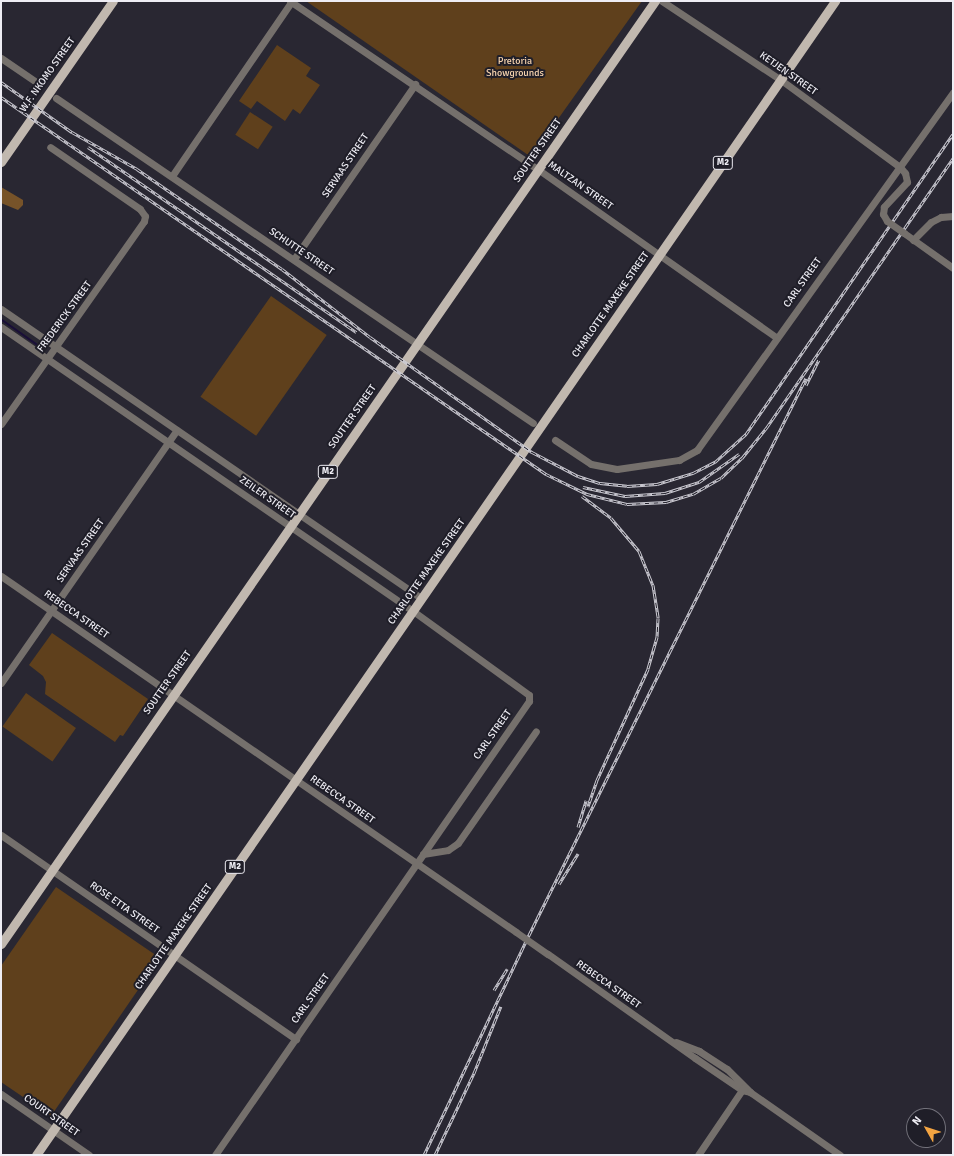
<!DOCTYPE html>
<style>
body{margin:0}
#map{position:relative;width:954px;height:1156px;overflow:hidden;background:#292732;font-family:Signika,sans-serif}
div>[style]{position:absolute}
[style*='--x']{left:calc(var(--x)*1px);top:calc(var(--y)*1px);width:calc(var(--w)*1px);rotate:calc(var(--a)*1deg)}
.green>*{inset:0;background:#5f401c;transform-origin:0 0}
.forest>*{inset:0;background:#775329}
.stream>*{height:1.5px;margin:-0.75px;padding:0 0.75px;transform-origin:0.75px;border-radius:0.75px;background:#1a0f38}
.minor>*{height:7px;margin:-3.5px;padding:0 3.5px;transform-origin:3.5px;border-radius:3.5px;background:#75706c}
.major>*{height:9px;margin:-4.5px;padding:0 4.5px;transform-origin:4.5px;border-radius:4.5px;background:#c1b8af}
.rail>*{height:3px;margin-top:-1.5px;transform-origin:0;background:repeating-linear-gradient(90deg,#1f1e28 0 4.5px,#cdccd4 0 9px);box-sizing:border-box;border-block:1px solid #cdccd4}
.minor-bridge>*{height:7px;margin:-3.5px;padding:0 3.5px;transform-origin:3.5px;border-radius:3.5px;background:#75706c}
span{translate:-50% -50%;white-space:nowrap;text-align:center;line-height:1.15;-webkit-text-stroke:4px #1f1e28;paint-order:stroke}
.shield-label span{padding:1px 3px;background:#1f1e28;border:1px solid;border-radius:3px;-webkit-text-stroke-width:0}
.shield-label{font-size:9px;color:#eeedf4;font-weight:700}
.park-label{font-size:10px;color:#f6d3ae}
.street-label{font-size:10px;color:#eeedf4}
.frame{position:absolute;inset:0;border:2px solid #eeedf4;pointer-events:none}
.north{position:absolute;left:906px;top:1108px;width:40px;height:40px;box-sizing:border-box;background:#1f1e28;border:1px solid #72717a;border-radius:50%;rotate:309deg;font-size:11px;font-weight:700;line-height:16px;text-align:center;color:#eeedf4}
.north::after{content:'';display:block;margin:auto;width:14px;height:18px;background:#f3a442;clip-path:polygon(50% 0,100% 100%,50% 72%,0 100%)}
</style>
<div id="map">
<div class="green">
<div style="clip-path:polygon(306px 1px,642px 1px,531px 157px)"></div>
<div style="clip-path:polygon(277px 45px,311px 68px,306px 76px,320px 85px,300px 114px,293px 109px,285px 121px,257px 101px,251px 109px,239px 101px)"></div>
<div style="left:250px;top:112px;width:27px;height:27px;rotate:33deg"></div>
<div style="left:271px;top:296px;width:68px;height:123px;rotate:35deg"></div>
<div style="clip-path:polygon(52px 633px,148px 699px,123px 736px,120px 735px,115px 742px,45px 694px,46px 682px,43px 676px,29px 665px)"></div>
<div style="left:26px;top:693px;width:61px;height:41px;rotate:35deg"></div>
<div style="clip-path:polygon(56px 887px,160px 958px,51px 1116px,1px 1082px,1px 966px)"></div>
</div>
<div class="forest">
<div style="clip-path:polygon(1px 187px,23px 200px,23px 205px,18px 210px,1px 203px)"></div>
</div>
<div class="stream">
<div style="--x:1;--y:319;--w:50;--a:35.3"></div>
</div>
<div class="minor">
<div style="--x:290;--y:1;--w:301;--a:34.2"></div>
<div style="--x:539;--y:170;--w:291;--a:35.2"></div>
<div style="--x:662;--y:1;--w:143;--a:33.6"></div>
<div style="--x:781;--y:80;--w:147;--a:36.2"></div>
<div style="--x:900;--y:167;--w:8;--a:50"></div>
<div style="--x:905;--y:173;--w:9;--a:77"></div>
<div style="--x:907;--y:182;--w:34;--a:133"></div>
<div style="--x:884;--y:207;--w:7;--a:98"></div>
<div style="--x:883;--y:214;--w:8;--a:60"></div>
<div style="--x:1;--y:58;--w:42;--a:34.4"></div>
<div style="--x:56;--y:98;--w:577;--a:34.27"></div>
<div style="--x:172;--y:176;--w:211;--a:-55.6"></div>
<div style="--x:904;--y:233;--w:60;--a:35.5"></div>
<div style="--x:913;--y:240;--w:25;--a:-45"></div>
<div style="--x:931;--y:222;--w:11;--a:-27"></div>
<div style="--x:941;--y:217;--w:12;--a:-5"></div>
<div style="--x:294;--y:259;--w:213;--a:-55.3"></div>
<div style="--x:1;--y:309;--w:510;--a:34.53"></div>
<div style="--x:1;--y:327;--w:500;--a:34.58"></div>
<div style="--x:413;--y:611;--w:143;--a:35.9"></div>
<div style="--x:529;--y:695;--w:6;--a:90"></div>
<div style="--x:529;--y:701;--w:552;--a:124.67"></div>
<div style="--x:1;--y:424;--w:248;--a:-54.8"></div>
<div style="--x:144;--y:221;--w:5;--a:-79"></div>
<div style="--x:145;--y:216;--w:9;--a:-126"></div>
<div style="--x:140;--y:209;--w:109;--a:-145.4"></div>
<div style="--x:555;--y:440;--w:43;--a:33.7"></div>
<div style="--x:591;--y:464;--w:26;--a:11"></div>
<div style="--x:617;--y:469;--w:63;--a:-8.3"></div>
<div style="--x:679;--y:460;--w:21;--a:-29"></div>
<div style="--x:697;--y:450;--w:440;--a:-54.4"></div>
<div style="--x:1;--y:576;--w:626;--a:34.65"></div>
<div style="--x:1;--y:683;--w:308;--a:-55.2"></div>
<div style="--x:1;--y:835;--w:359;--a:34.7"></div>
<div style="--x:423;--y:854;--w:25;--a:-9"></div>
<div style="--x:448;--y:850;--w:12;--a:-35"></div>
<div style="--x:458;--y:843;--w:136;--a:-55.1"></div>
<div style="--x:548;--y:954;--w:180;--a:35.3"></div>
<div style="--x:695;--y:1058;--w:57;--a:34.2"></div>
<div style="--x:742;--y:1090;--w:8;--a:14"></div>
<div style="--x:676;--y:1042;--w:25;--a:21"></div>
<div style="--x:699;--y:1051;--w:33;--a:33"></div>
<div style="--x:727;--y:1069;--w:33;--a:45"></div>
<div style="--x:750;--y:1092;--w:110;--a:35"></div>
<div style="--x:1;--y:1094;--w:107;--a:34.7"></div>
<div style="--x:698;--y:1155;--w:82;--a:-55.9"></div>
</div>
<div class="major">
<div style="--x:1;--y:162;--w:196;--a:-55.2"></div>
<div style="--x:1;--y:944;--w:1148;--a:-55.26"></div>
<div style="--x:36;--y:1155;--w:1404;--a:-55.3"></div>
</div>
<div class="rail">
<div style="--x:1;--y:82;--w:87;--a:35.2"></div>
<div style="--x:72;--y:132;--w:75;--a:29.6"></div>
<div style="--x:137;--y:169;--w:176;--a:34.6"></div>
<div style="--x:282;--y:269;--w:111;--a:37.7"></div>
<div style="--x:370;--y:337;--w:199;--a:35.4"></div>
<div style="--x:532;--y:452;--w:52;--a:27.6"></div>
<div style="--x:578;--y:476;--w:23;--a:18"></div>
<div style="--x:600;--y:483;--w:27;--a:6"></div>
<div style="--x:627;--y:486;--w:30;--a:-4"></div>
<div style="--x:657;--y:484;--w:38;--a:-17"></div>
<div style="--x:693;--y:473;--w:25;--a:-27"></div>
<div style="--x:715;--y:462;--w:42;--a:-42.1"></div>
<div style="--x:746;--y:434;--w:364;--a:-55.4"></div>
<div style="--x:1;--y:97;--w:663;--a:34.67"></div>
<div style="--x:546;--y:474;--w:46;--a:26"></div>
<div style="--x:587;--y:494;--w:41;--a:14"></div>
<div style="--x:627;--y:504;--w:39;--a:-3"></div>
<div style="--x:666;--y:502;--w:28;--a:-17"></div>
<div style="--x:693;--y:494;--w:32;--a:-30"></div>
<div style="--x:721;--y:478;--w:29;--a:-44"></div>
<div style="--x:742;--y:458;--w:40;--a:-51"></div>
<div style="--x:767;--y:427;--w:327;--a:-55.3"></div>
<div style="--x:88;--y:147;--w:326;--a:34.6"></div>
<div style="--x:806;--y:385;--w:28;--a:-63"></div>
<div style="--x:583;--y:487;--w:43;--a:12.1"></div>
<div style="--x:625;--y:496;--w:40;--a:-4.3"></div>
<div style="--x:665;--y:493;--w:36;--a:-18"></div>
<div style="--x:699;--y:482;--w:49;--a:-35"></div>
<div style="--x:582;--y:496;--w:36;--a:37"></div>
<div style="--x:611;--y:518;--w:43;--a:49.7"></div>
<div style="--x:639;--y:551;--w:37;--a:68"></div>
<div style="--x:653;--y:585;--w:33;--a:81"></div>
<div style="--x:658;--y:618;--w:19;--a:93"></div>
<div style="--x:657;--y:637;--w:33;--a:106"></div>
<div style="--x:648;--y:669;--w:122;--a:114.7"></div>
<div style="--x:597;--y:780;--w:28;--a:109"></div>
<div style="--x:578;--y:827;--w:28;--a:-73"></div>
<div style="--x:559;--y:884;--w:36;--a:-58"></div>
<div style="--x:494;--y:990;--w:25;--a:-58"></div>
<div style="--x:424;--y:1155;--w:235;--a:-64.5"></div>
<div style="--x:525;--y:943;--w:631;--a:-63.56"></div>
<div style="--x:435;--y:1155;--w:91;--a:-64.6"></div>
<div style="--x:474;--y:1073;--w:72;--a:-68.1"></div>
</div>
<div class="minor-bridge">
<div style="--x:887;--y:221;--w:21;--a:35"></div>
<div style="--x:516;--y:932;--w:39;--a:35"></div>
</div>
<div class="shield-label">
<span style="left:723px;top:163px">M2</span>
<span style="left:328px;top:472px">M2</span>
<span style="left:235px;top:867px">M2</span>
</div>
<div class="park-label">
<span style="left:515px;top:67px">Pretoria<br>Showgrounds</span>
</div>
<div class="street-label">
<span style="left:788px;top:74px;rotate:35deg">KETJEN STREET</span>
<span style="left:48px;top:75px;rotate:-55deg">W.F. NKOMO STREET</span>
<span style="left:538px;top:151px;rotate:-55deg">SOUTTER STREET</span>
<span style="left:346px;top:166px;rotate:-56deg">SERVAAS STREET</span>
<span style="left:580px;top:186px;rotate:35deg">MALTZAN STREET</span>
<span style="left:301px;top:252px;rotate:34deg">SCHUTTE STREET</span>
<span style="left:803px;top:283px;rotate:-55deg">CARL STREET</span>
<span style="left:611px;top:305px;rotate:-55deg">CHARLOTTE MAXEKE STREET</span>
<span style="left:65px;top:317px;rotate:-54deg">FREDERICK STREET</span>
<span style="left:353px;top:417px;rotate:-55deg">SOUTTER STREET</span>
<span style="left:267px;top:498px;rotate:35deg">ZEILER STREET</span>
<span style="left:81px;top:551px;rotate:-55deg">SERVAAS STREET</span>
<span style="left:427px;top:572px;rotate:-55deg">CHARLOTTE MAXEKE STREET</span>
<span style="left:76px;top:615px;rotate:35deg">REBECCA STREET</span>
<span style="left:168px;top:683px;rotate:-55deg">SOUTTER STREET</span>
<span style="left:493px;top:735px;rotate:-55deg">CARL STREET</span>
<span style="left:342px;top:800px;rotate:35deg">REBECCA STREET</span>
<span style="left:124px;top:908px;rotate:35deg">ROSE ETTA STREET</span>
<span style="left:174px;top:937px;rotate:-55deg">CHARLOTTE MAXEKE STREET</span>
<span style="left:608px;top:985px;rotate:35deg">REBECCA STREET</span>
<span style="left:311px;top:999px;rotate:-55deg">CARL STREET</span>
<span style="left:51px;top:1116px;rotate:35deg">COURT STREET</span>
</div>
<div class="frame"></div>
<div class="north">N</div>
</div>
